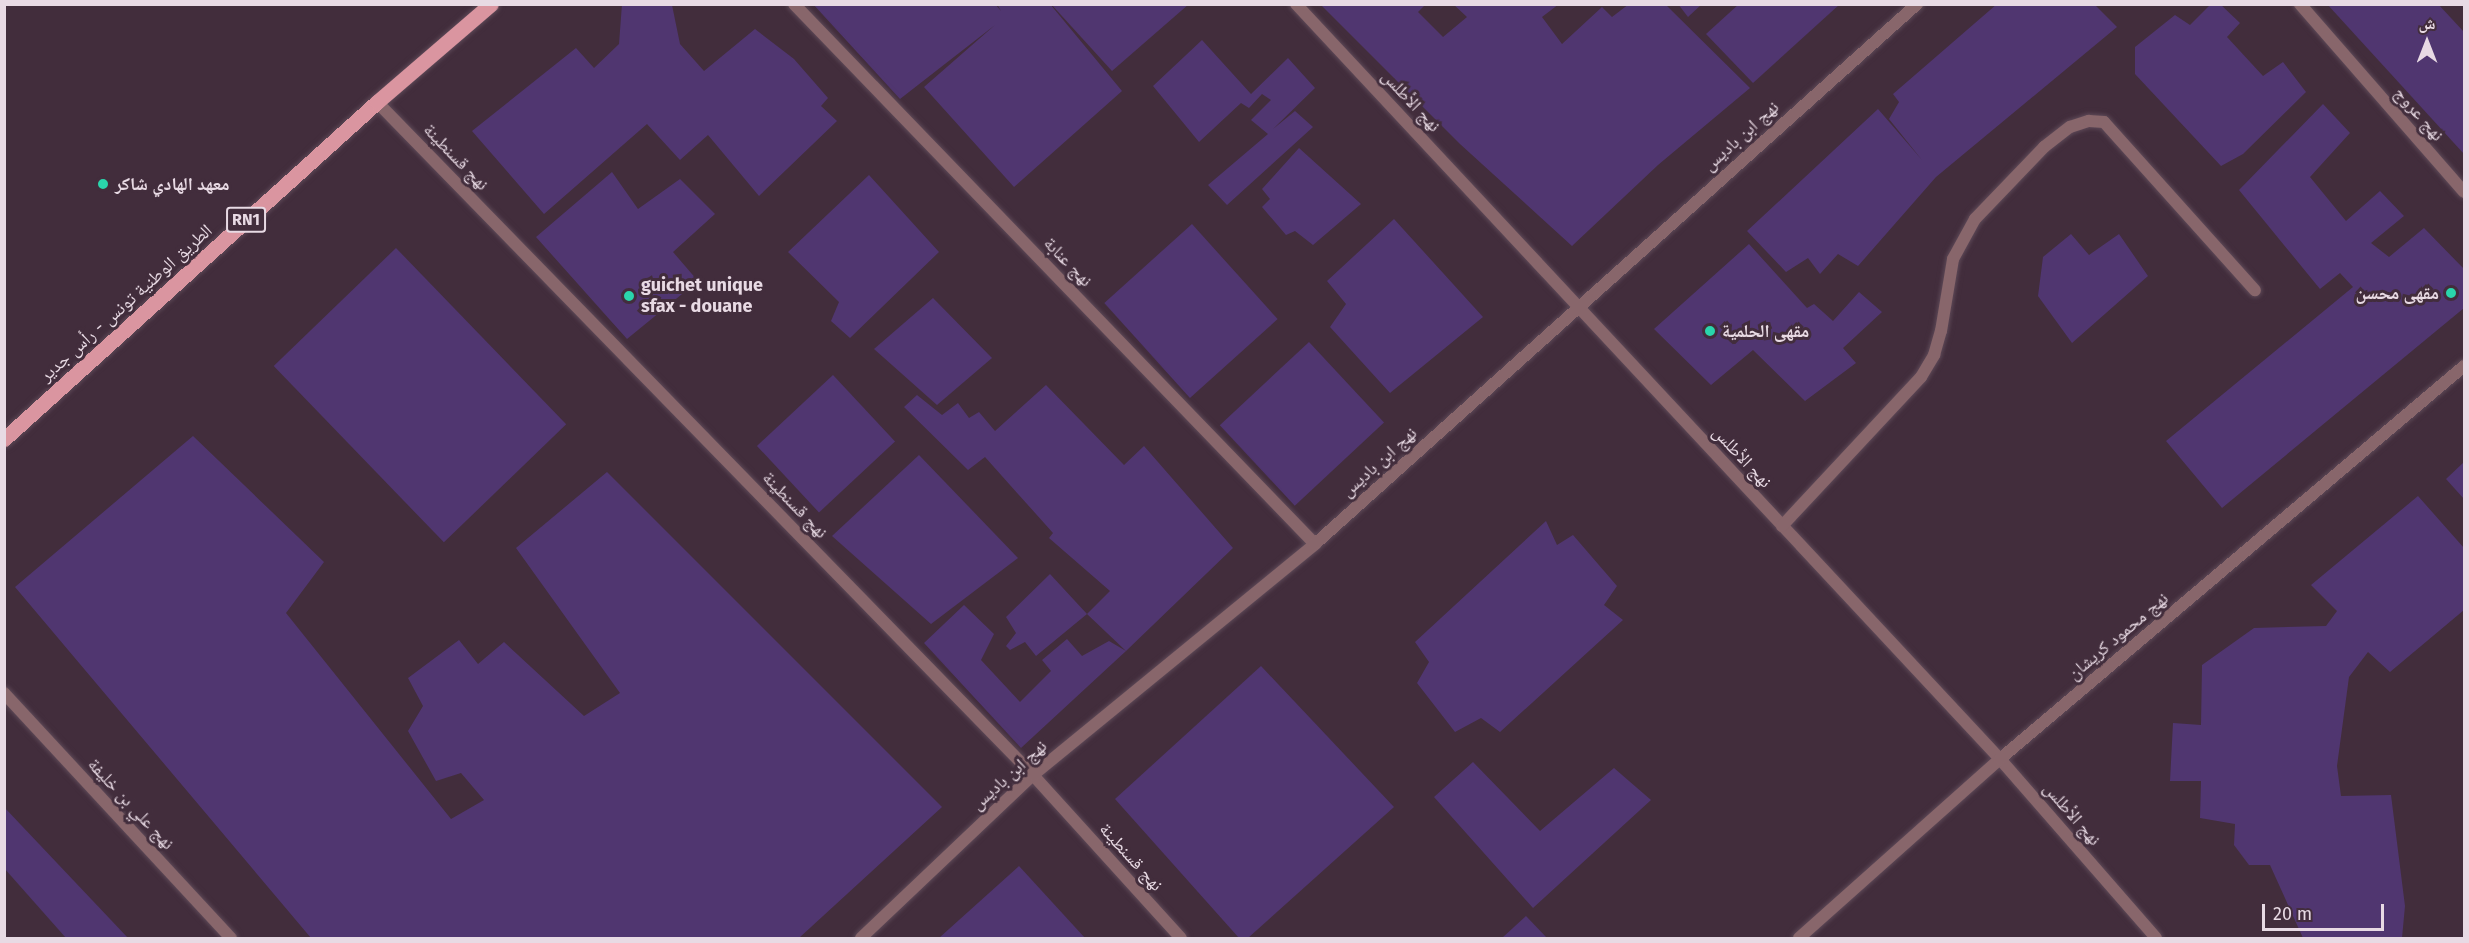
<!DOCTYPE html>
<meta charset="utf-8">
<style>
body{margin:0}
#map{position:relative;width:2469px;height:943px;overflow:hidden;background:#422d3c;font-family:"Fira Sans","Noto Naskh Arabic",sans-serif}
div>[style]{position:absolute}
[style*='--x']{left:calc(var(--x)*1px);top:calc(var(--y)*1px);width:calc(var(--w)*1px);rotate:calc(var(--a)*1deg)}
.building>*{inset:0;background:#503670;transform-origin:0 0}
.roads{filter:drop-shadow(0 0 2px #5d4957) drop-shadow(0 0 2px #5d4957)}
.minor>*{height:12px;margin:-6px;padding:0 6px;transform-origin:6px;border-radius:6px;background:#88666b}
.tertiary>*{height:12px;margin:-6px;padding:0 6px;transform-origin:6px;border-radius:6px;background:#88666b}
.primary>*{height:15px;margin:-7.5px;padding:0 7.5px;transform-origin:7.5px;border-radius:7.5px;background:#da95a0}
.dots>*{width:16px;height:16px;translate:-50% -50%;box-sizing:border-box;border:3px solid #422d3c;border-radius:50%}
span{translate:-50% -50%;white-space:nowrap;text-align:center;line-height:1.15;-webkit-text-stroke:6px #422d3c;paint-order:stroke}
.shield-label span{padding:2px 4px;background:#422d3c;border:2px solid;border-radius:4px;-webkit-text-stroke-width:0}
.shield-label{font-size:16px;color:#e8dae4;font-weight:700}
.street-label{font-size:18px;color:#e8dae4}
.poi-label{font-size:18px;color:#e8dae4;font-weight:700}
.left{translate:0 -50%;text-align:left}
.right{translate:-100% -50%;text-align:right}
.frame{position:absolute;inset:0;border:6px solid #e8dae4;pointer-events:none}
.north{position:absolute;left:2397px;top:12px;width:60px;height:60px;-webkit-text-stroke:4px #422d3c;paint-order:stroke;rotate:0deg;font-size:16px;font-weight:700;line-height:24px;text-align:center;color:#e8dae4}
.north::after{content:'';display:block;margin:auto;width:21px;height:27px;background:#e8dae4;clip-path:polygon(50% 0,100% 100%,50% 72%,0 100%)}
.scale{position:absolute;left:2262px;top:904px;width:122px;height:27px;box-sizing:border-box;border:3px solid #e8dae4;border-top:0;padding-left:8px;font-size:18px;line-height:21px;white-space:nowrap;color:#e8dae4;-webkit-text-stroke:4px #422d3c;paint-order:stroke}
</style>
<div id="map">
<div class="building">
<div style="clip-path:polygon(622px 4px,672px 5px,680px 44px,704px 71px,755px 29px,794px 59px,828px 98px,821px 106px,837px 121px,759px 196px,708px 135px,680px 160px,647px 124px,544px 214px,472px 131px,576px 48px,594px 68px,619px 44px)"></div>
<div style="clip-path:polygon(813px 4px,995px 4px,1001px 11px,997px 4px,1050px 4px,1122px 91px,1014px 187px,924px 87px,995px 25px,900px 99px)"></div>
<div style="clip-path:polygon(1051px 4px,1189px 4px,1112px 71px)"></div>
<div style="clip-path:polygon(1320px 4px,1426px 4px,1418px 12px,1443px 37px,1467px 17px,1453px 4px,1559px 4px,1542px 17px,1562px 44px,1602px 7px,1612px 17px,1629px 4px,1665px 4px,1750px 88px,1658px 165px,1572px 246px,1460px 144px)"></div>
<div style="clip-path:polygon(1678px 4px,1702px 4px,1688px 17px)"></div>
<div style="clip-path:polygon(1739px 4px,1840px 4px,1753px 83px,1706px 34px)"></div>
<div style="clip-path:polygon(1997px 4px,2094px 4px,2117px 27px,1936px 177px,1858px 266px,1838px 254px,1820px 274px,1808px 258px,1786px 272px,1747px 231px,1878px 109px,1922px 160px,1889px 119px,1899px 102px,1893px 94px)"></div>
<div style="clip-path:polygon(2211px 4px,2220px 4px,2240px 23px,2227px 37px,2263px 76px,2283px 62px,2306px 92px,2243px 154px,2221px 166px,2135px 74px,2135px 47px,2175px 15px,2190px 25px)"></div>
<div style="clip-path:polygon(2327px 4px,2438px 4px,2464px 32px,2464px 154px)"></div>
<div style="clip-path:polygon(1202px 40px,1251px 94px,1288px 58px,1315px 88px,1273px 129px,1295px 111px,1313px 127px,1227px 205px,1208px 185px,1268px 134px,1251px 120px,1271px 100px,1262px 94px,1249px 108px,1241px 103px,1199px 142px,1153px 86px)"></div>
<div style="clip-path:polygon(2323px 104px,2350px 133px,2310px 177px,2346px 221px,2380px 191px,2404px 216px,2371px 243px,2389px 257px,2424px 228px,2464px 269px,2464px 308px,2222px 508px,2166px 441px,2353px 287px,2340px 273px,2320px 289px,2239px 190px)"></div>
<div style="clip-path:polygon(1299px 148px,1361px 204px,1313px 245px,1295px 231px,1286px 235px,1262px 207px,1270px 199px,1262px 189px)"></div>
<div style="clip-path:polygon(612px 172px,638px 209px,680px 179px,715px 214px,673px 252px,698px 281px,627px 339px,536px 237px)"></div>
<div style="clip-path:polygon(869px 175px,939px 252px,850px 338px,831px 321px,839px 302px,788px 252px)"></div>
<div style="clip-path:polygon(1394px 219px,1483px 317px,1390px 393px,1330px 327px,1346px 304px,1327px 281px)"></div>
<div style="left:1192px;top:224px;width:128px;height:118px;rotate:48deg"></div>
<div style="clip-path:polygon(2071px 234px,2089px 255px,2119px 234px,2148px 276px,2072px 343px,2038px 296px,2043px 257px)"></div>
<div style="clip-path:polygon(1749px 244px,1807px 308px,1814px 304px,1833px 321px,1859px 292px,1882px 312px,1843px 348px,1856px 363px,1805px 401px,1753px 350px,1711px 385px,1654px 329px)"></div>
<div style="left:396px;top:248px;width:245px;height:170px;rotate:46deg"></div>
<div style="clip-path:polygon(933px 298px,992px 358px,937px 405px,874px 349px)"></div>
<div style="left:1309px;top:342px;width:110px;height:122px;rotate:47deg"></div>
<div style="left:833px;top:375px;width:91px;height:104px;rotate:47deg"></div>
<div style="clip-path:polygon(1046px 385px,1124px 465px,1144px 446px,1233px 548px,1126px 651px,1021px 748px,924px 643px,964px 605px,994px 634px,981px 660px,1020px 702px,1051px 671px,1042px 660px,1067px 639px,1082px 656px,1109px 641px,1126px 651px,1087px 614px,1110px 591px,1049px 538px,1053px 533px,985px 457px,968px 470px,904px 407px,917px 395px,942px 415px,958px 403px,969px 418px,979px 412px,995px 431px)"></div>
<div style="clip-path:polygon(193px 436px,324px 562px,286px 613px,451px 819px,484px 800px,461px 773px,436px 781px,408px 731px,423px 706px,408px 678px,459px 640px,478px 664px,504px 642px,584px 716px,620px 693px,516px 548px,607px 472px,942px 807px,799px 938px,311px 938px,15px 587px)"></div>
<div style="clip-path:polygon(919px 455px,1018px 558px,931px 624px,832px 536px)"></div>
<div style="clip-path:polygon(2464px 462px,2464px 499px,2446px 479px)"></div>
<div style="clip-path:polygon(2418px 496px,2464px 548px,2464px 610px,2390px 672px,2368px 652px,2349px 677px,2337px 766px,2341px 796px,2391px 795px,2405px 906px,2402px 938px,2303px 938px,2270px 865px,2249px 865px,2234px 845px,2235px 824px,2200px 818px,2201px 781px,2170px 781px,2173px 723px,2201px 725px,2202px 665px,2254px 628px,2326px 626px,2337px 611px,2311px 585px)"></div>
<div style="clip-path:polygon(1546px 521px,1557px 545px,1573px 535px,1617px 586px,1604px 605px,1623px 620px,1500px 732px,1481px 718px,1455px 732px,1417px 683px,1429px 662px,1415px 642px)"></div>
<div style="clip-path:polygon(1050px 574px,1087px 614px,1036px 656px,1025px 642px,1010px 650px,1006px 646px,1016px 633px,1006px 617px)"></div>
<div style="clip-path:polygon(1261px 666px,1394px 807px,1248px 938px,1239px 938px,1115px 799px)"></div>
<div style="clip-path:polygon(1473px 762px,1540px 831px,1614px 768px,1651px 800px,1533px 908px,1434px 797px)"></div>
<div style="clip-path:polygon(4px 807px,128px 938px,66px 938px,4px 868px)"></div>
<div style="clip-path:polygon(1019px 866px,1085px 938px,939px 938px)"></div>
<div style="clip-path:polygon(1526px 916px,1547px 938px,1502px 938px)"></div>
</div>
<div class="roads">
<div class="minor">
<div style="--x:794;--y:4;--w:750;--a:46.03"></div>
<div style="--x:1296;--y:4;--w:1032;--a:47"></div>
<div style="--x:2000;--y:759;--w:237;--a:48.9"></div>
<div style="--x:2300;--y:4;--w:249;--a:48.9"></div>
<div style="--x:377;--y:102;--w:940;--a:45.73"></div>
<div style="--x:1033;--y:775;--w:220;--a:47.8"></div>
<div style="--x:1782;--y:526;--w:204;--a:-47"></div>
<div style="--x:1921;--y:377;--w:26;--a:-59"></div>
<div style="--x:1934;--y:355;--w:25;--a:-74"></div>
<div style="--x:1941;--y:331;--w:73;--a:-80.5"></div>
<div style="--x:1953;--y:259;--w:46;--a:-61.2"></div>
<div style="--x:1975;--y:219;--w:100;--a:-46.2"></div>
<div style="--x:2044;--y:147;--w:33;--a:-38"></div>
<div style="--x:2070;--y:127;--w:20;--a:-18"></div>
<div style="--x:2089;--y:121;--w:15;--a:4"></div>
<div style="--x:2104;--y:122;--w:226;--a:48.1"></div>
<div style="--x:861;--y:938;--w:237;--a:-43.5"></div>
<div style="--x:1033;--y:775;--w:365;--a:-39.3"></div>
<div style="--x:1315;--y:544;--w:809;--a:-41.89"></div>
<div style="--x:1799;--y:938;--w:269;--a:-41.7"></div>
<div style="--x:2000;--y:759;--w:608;--a:-40.26"></div>
</div>
<div class="tertiary">
<div style="--x:4;--y:693;--w:334;--a:47.2"></div>
</div>
<div class="primary">
<div style="--x:4;--y:439;--w:503;--a:-42.1"></div>
<div style="--x:377;--y:102;--w:150;--a:-40.7"></div>
</div>
</div>
<div class="dots">
<div style="left:103px;top:184px;background:#2ad5ac"></div>
<div style="left:2451px;top:293px;background:#2ad5ac"></div>
<div style="left:629px;top:296px;background:#2ad5ac"></div>
<div style="left:1710px;top:331px;background:#2ad5ac"></div>
</div>
<div class="shield-label">
<span style="left:246px;top:220px">RN1</span>
</div>
<div class="street-label">
<span style="left:1411px;top:101px;rotate:47deg">نهج الأطلس</span>
<span style="left:2419px;top:114px;rotate:49deg">نهج عروج</span>
<span style="left:1741px;top:136px;rotate:-42deg">نهج ابن باديس</span>
<span style="left:456px;top:157px;rotate:46deg">نهج قسنطينة</span>
<span style="left:1068px;top:262px;rotate:46deg">نهج عنابة</span>
<span style="left:126px;top:303px;rotate:-42deg">الطريق الوطنية تونس - رأس جدير</span>
<span style="left:1742px;top:457px;rotate:47deg">نهج الأطلس</span>
<span style="left:1379px;top:462px;rotate:-42deg">نهج ابن باديس</span>
<span style="left:795px;top:505px;rotate:46deg">نهج قسنطينة</span>
<span style="left:2118px;top:636px;rotate:-40deg">نهج محمود كريشان</span>
<span style="left:1009px;top:775px;rotate:-42deg">نهج ابن باديس</span>
<span style="left:131px;top:804px;rotate:47deg">نهج علي بن خليفة</span>
<span style="left:2072px;top:814px;rotate:49deg">نهج الأطلس</span>
<span style="left:1131px;top:857px;rotate:48deg">نهج قسنطينة</span>
</div>
<div class="poi-label">
<span class="left" style="left:115px;top:184px">معهد الهادي شاكر</span>
<span class="left" style="left:641px;top:296px">guichet unique<br>sfax - douane</span>
<span class="right" style="left:2439px;top:293px">مقهى محسن</span>
<span class="left" style="left:1722px;top:331px">مقهى الحلمية</span>
</div>
<div class="frame"></div>
<div class="north">ش</div>
<div class="scale">20 m</div>
</div>
